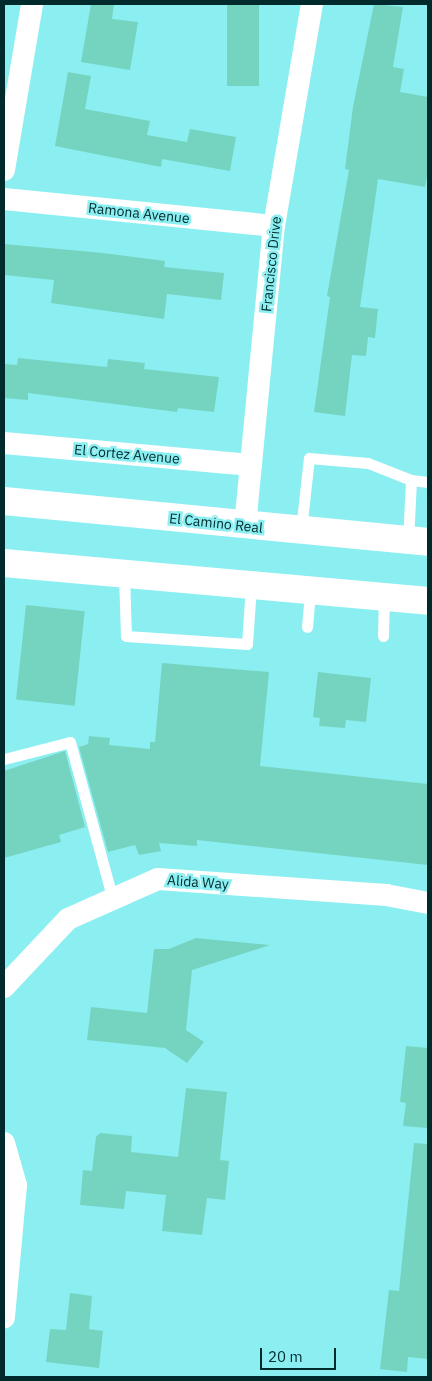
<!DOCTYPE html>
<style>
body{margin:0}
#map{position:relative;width:432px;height:1381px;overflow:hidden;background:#8beef1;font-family:"IBM Plex Sans",sans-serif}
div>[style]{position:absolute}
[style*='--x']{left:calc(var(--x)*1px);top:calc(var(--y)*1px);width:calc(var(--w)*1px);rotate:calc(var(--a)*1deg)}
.building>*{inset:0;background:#75d4c0;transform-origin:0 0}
.lane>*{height:11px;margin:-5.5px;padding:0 5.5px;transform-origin:5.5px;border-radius:5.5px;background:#fff}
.street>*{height:22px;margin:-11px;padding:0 11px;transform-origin:11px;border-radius:11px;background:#fff}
.primary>*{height:28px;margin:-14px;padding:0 14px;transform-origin:14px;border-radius:14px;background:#fff}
span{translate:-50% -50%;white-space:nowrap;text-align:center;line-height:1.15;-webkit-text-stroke:5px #8beef1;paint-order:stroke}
.street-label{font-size:14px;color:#002a2c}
.frame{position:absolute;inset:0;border:5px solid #002a2c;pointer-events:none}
.scale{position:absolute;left:260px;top:1348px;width:76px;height:22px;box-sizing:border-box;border:2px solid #002a2c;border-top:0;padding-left:6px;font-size:15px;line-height:18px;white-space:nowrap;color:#002a2c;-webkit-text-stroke:4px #8beef1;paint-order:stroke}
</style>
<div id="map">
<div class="building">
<div style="clip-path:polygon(91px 4px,114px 4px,112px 19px,138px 22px,130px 70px,81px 62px)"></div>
<div style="left:227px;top:4px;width:32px;height:82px"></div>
<div style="clip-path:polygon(374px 4px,403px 7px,393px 67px,404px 69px,400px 92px,428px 97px,428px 171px,425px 187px,378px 179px,360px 307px,378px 309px,375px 338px,368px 337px,366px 356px,352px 355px,345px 416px,314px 412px,330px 297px,327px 296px,349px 170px,345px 169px,353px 107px)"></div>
<div style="clip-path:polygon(68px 72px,91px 76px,85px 109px,150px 121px,147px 135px,187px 142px,190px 129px,236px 137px,230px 171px,162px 159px,161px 167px,55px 146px)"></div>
<div style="clip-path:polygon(4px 244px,103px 253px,165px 261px,164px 267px,224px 273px,221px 300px,167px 294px,164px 319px,51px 303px,54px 280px,4px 275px)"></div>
<div style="clip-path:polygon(18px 358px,107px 367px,108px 359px,145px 363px,144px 369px,219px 377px,214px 412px,178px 408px,177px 412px,28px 393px,28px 400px,4px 398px,4px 364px,17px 365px)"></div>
<div style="left:26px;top:605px;width:59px;height:95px;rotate:6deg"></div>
<div style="clip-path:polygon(162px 663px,269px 672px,260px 766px,428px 784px,428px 865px,197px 840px,197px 846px,159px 843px,161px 851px,139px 855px,135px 845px,108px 852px,79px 747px,88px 744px,89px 736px,110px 738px,109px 745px,150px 749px,150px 742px,155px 742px)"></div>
<div style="clip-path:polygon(318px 672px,371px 678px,366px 722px,346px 720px,345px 728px,319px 726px,320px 718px,313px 717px)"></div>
<div style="clip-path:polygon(65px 751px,85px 827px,59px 835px,61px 842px,4px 858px,4px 771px)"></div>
<div style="clip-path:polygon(196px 938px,270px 945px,192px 970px,186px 1030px,204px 1042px,187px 1063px,165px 1048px,87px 1040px,91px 1007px,147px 1013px,154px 949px,169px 949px)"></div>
<div style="clip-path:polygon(406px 1046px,428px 1048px,428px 1128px,403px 1126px,406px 1103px,400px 1102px)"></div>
<div style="clip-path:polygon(186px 1088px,227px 1092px,220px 1160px,229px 1161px,225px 1200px,207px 1198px,202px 1235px,162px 1231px,166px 1195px,126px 1191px,124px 1209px,80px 1205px,83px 1170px,92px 1171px,96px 1137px,100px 1133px,132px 1136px,131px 1152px,178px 1157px)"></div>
<div style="clip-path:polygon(414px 1143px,428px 1144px,428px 1359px,408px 1357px,407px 1372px,380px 1369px,389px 1290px,399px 1291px)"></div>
<div style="clip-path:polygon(70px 1293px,92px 1296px,89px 1329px,103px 1331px,99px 1368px,46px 1362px,50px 1329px,66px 1330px)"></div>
</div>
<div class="lane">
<div style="--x:301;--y:530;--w:72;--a:-83.7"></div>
<div style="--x:309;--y:458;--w:59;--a:4.8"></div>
<div style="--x:368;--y:463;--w:46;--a:21.6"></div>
<div style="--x:408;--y:540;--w:60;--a:-87.1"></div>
<div style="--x:411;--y:480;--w:17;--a:7"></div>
<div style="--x:124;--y:573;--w:63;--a:88.2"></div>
<div style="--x:126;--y:636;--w:121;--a:3.8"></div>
<div style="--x:247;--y:644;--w:59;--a:-86.1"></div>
<div style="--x:307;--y:627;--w:38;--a:-85"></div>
<div style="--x:383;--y:636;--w:40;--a:-88.6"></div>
<div style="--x:4;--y:759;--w:68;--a:-14.4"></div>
<div style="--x:70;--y:742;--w:164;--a:74.8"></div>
</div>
<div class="street">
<div style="--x:4;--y:170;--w:168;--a:-80.4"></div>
<div style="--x:4;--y:199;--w:271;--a:5.7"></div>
<div style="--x:4;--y:443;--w:248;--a:5.1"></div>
<div style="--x:245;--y:526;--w:301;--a:-84.5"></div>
<div style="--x:274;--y:226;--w:225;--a:-80.3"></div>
<div style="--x:4;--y:987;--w:93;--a:-46.7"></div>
<div style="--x:68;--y:919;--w:98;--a:-24"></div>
<div style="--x:158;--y:879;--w:229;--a:4"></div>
<div style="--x:386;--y:895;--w:43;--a:10.8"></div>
<div style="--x:4;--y:1143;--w:44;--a:74.1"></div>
<div style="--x:16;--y:1185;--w:133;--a:95.2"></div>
</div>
<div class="primary">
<div style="--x:4;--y:501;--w:426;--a:5.5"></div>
<div style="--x:4;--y:563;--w:426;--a:5.1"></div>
</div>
<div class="street-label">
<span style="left:139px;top:213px;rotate:6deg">Ramona Avenue</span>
<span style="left:271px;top:264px;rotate:-84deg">Francisco Drive</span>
<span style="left:127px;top:454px;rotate:5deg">El Cortez Avenue</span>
<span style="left:216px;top:523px;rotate:6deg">El Camino Real</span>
<span style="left:198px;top:882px;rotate:4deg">Alida Way</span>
</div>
<div class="frame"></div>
<div class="scale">20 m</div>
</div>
